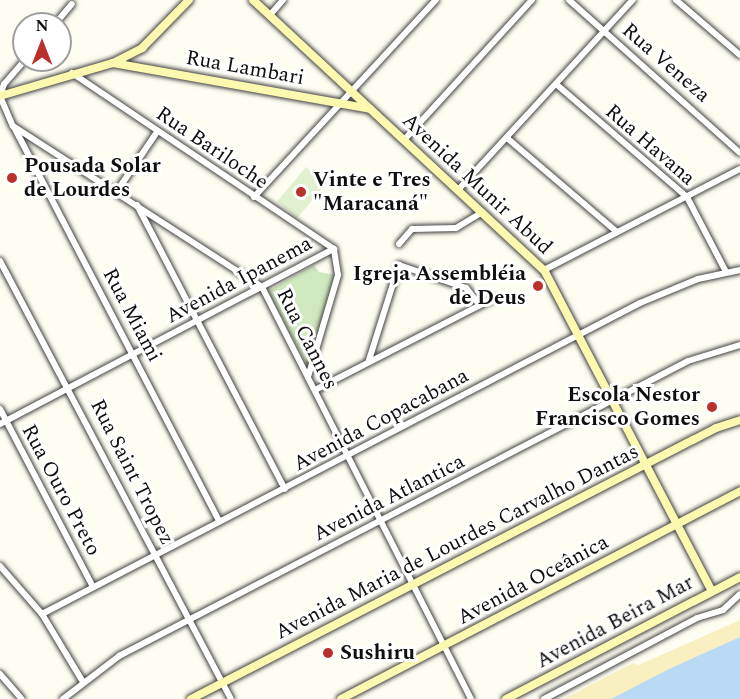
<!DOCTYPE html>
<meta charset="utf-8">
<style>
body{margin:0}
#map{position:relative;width:740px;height:699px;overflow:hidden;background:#fefdf2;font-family:Spectral,serif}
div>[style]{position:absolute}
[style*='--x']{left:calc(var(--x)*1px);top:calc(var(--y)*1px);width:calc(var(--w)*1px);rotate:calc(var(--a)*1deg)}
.green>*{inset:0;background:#d0e8bd}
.sand>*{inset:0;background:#f8f0c1}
.pitch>*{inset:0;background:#e1f0ce;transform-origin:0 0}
.water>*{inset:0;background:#b9d9f4}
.roads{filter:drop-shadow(0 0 2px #424242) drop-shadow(0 0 2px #424242)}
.street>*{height:6px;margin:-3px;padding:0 3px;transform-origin:3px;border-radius:3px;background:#fff}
.secondary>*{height:8px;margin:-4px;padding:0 4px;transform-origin:4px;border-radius:4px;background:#fbf8b0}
.dots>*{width:16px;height:16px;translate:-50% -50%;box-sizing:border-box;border:3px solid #fff;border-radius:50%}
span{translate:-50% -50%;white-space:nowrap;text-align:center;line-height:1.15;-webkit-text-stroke:6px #fff;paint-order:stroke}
.street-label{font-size:21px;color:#0f0f0f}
.poi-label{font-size:21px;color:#0f0f0f;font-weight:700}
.left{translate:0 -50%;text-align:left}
.right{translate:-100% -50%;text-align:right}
.north{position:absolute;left:12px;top:12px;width:60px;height:60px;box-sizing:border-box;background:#fff;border:2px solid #9f9f9f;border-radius:50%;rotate:0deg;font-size:16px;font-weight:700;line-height:24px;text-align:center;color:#0f0f0f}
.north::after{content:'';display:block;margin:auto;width:21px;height:27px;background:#ba302d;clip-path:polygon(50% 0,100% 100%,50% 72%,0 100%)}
</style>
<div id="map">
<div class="green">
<div style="clip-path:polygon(314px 265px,319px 272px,335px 275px,308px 367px,268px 291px)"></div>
</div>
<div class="sand">
<div style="clip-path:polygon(740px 620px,740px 637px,611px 699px,564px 699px,633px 663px,639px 665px)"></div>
</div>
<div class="pitch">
<div style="left:306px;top:167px;width:26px;height:45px;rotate:40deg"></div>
</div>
<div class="water">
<div style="clip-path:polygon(740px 637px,740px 699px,611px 699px,669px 669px)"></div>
</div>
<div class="roads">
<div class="street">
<div style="--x:569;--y:0;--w:229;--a:41.8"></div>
<div style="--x:676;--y:0;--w:84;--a:40.7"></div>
<div style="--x:270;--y:15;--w:20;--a:-49"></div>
<div style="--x:55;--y:24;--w:26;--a:-50"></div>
<div style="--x:25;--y:60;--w:32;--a:131"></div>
<div style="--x:4;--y:84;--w:13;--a:108"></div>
<div style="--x:0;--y:96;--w:33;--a:67"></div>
<div style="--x:13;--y:126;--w:297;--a:32.9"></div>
<div style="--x:262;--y:287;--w:462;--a:63.1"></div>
<div style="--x:72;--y:73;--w:316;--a:33.9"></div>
<div style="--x:556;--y:84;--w:173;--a:40.8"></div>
<div style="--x:687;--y:197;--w:85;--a:62.5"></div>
<div style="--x:14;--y:127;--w:443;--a:62.5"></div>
<div style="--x:507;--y:138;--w:145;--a:40.5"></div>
<div style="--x:404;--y:140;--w:190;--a:-47.6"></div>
<div style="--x:458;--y:190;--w:258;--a:-47.4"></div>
<div style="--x:117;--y:191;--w:71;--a:-55.9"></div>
<div style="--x:254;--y:197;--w:268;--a:-47.3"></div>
<div style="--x:137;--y:205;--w:320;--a:62.5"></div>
<div style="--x:399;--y:244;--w:20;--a:-49"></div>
<div style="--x:412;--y:229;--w:44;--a:-1.3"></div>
<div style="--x:456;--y:228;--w:31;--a:-31"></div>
<div style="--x:0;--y:261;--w:495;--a:62.2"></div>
<div style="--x:544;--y:270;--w:220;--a:-27.3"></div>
<div style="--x:369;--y:360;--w:100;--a:-72.5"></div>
<div style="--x:399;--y:265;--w:71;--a:18.9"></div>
<div style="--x:466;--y:288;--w:22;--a:51"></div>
<div style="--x:308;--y:377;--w:106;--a:-73.6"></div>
<div style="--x:338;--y:275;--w:26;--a:-99"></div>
<div style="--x:315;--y:390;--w:201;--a:-27.2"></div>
<div style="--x:0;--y:409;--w:201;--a:62.4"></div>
<div style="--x:0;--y:424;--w:377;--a:-27.7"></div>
<div style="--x:0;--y:566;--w:64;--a:48.8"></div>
<div style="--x:42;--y:614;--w:79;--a:58.9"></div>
<div style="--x:42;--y:614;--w:674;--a:-27.48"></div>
<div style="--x:640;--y:303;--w:63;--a:-22.5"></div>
<div style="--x:698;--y:279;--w:43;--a:-12.1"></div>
<div style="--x:0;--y:674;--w:33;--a:49"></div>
<div style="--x:63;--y:699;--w:71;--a:-37.5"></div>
<div style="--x:119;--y:656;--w:641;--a:-27.4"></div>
<div style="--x:688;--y:361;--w:54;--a:-17.1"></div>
<div style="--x:544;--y:699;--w:173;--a:-27.9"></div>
<div style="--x:697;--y:618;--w:27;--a:-17"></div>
<div style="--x:723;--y:610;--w:23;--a:-43"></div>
</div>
<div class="secondary">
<div style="--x:253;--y:0;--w:397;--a:42.9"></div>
<div style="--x:544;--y:270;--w:362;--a:62.4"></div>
<div style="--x:113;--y:63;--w:261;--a:10.1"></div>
<div style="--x:0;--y:96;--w:118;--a:-16.3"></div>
<div style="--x:113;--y:63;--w:33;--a:-27"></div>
<div style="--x:142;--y:48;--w:67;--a:-45.6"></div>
<div style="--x:191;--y:699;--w:591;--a:-27.3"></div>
<div style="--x:716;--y:428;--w:25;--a:-18"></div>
<div style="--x:341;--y:699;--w:450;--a:-27.5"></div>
<div style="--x:506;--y:699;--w:264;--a:-27.5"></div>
</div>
</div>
<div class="dots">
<div style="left:12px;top:178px;background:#ba302d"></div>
<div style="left:301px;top:192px;background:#ba302d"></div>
<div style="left:538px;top:286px;background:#ba302d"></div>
<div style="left:712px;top:407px;background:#ba302d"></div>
<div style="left:328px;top:653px;background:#ba302d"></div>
</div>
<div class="street-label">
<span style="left:666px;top:63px;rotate:41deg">Rua Veneza</span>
<span style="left:245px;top:68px;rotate:10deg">Rua Lambari</span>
<span style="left:650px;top:145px;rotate:41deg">Rua Havana</span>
<span style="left:212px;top:148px;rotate:34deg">Rua Bariloche</span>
<span style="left:477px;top:184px;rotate:43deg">Avenida Munir Abud</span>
<span style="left:239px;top:280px;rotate:-28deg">Avenida Ipanema</span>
<span style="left:132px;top:315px;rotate:62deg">Rua Miami</span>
<span style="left:307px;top:339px;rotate:63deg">Rua Cannes</span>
<span style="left:381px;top:420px;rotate:-28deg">Avenida Copacabana</span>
<span style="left:132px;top:472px;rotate:63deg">Rua Saint Tropez</span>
<span style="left:61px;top:490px;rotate:62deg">Rua Ouro Preto</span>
<span style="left:389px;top:498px;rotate:-27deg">Avenida Atlantica</span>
<span style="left:457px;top:542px;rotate:-27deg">Avenida Maria de Lourdes Carvalho Dantas</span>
<span style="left:533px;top:580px;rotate:-28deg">Avenida Oceânica</span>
<span style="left:615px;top:622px;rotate:-28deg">Avenida Beira Mar</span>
</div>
<div class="poi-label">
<span class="left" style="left:24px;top:178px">Pousada Solar<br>de Lourdes</span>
<span class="left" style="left:313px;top:192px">Vinte e Tres<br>"Maracaná"</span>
<span class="right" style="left:526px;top:286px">Igreja Assembléia<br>de Deus</span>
<span class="right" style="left:700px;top:407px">Escola Nestor<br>Francisco Gomes</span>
<span class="left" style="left:340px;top:653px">Sushiru</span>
</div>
<div class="north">N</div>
</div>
